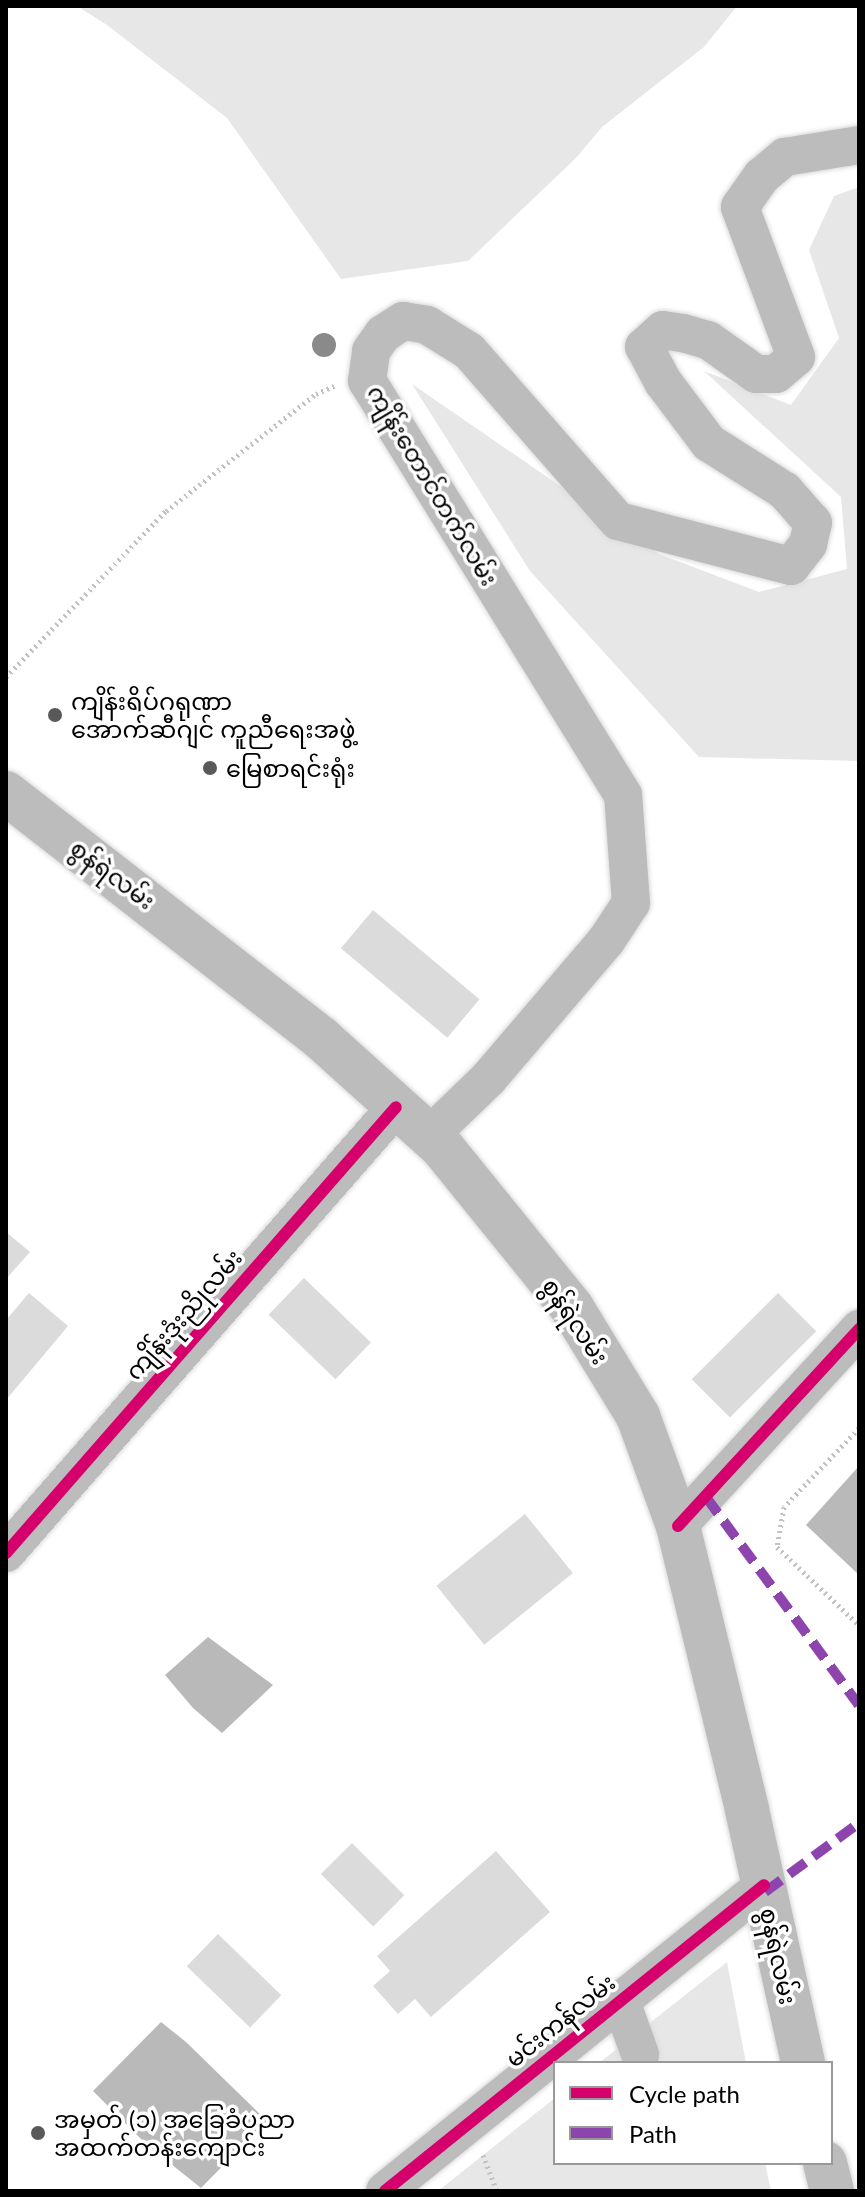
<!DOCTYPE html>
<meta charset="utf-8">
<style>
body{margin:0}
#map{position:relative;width:865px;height:2197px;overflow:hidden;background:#fff;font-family:Lato,"Noto Sans Myanmar",sans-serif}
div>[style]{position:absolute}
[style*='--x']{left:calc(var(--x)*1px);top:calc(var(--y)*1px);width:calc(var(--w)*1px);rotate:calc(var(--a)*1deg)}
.green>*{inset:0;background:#e7e7e7}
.water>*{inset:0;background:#b9b9b9}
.building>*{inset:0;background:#dbdbdb;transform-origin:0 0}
.path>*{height:5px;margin-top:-2.5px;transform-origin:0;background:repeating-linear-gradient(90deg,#c2c2c2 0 2px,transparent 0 6px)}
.roads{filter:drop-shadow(0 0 2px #dbdbdb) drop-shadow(0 0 2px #dbdbdb)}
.minor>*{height:38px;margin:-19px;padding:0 19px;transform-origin:19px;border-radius:19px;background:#bcbcbc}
.major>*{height:44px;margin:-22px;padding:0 22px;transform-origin:22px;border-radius:22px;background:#bcbcbc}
.quiet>*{height:10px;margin-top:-5px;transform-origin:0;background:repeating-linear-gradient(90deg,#8e44ad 0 20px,transparent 0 30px)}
.cycleway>*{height:12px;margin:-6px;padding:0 6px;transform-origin:6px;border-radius:6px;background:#d6006c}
.trees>*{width:24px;height:24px;margin:-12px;border-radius:50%;background:#8a8a8a}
.dots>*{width:22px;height:22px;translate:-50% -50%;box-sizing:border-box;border:4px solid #fff;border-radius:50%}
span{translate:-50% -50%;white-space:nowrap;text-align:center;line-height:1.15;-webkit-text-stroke:7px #fff;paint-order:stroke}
.street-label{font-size:24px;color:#000}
.poi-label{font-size:24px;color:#000}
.left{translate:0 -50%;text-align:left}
.frame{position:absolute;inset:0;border:8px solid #000;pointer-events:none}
.legend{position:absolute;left:553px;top:2061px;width:280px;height:104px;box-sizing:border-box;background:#fff;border:2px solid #999;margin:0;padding:10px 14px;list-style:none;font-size:24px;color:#000}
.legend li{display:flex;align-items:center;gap:16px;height:40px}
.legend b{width:40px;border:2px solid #999}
</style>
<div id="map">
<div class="green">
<div style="clip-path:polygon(77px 6px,737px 6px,704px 47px,602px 127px,576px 158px,468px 261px,341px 279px,227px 118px,107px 25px)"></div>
<div style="clip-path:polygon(859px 187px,859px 761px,699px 757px,530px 571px,412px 384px,659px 554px,759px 592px,847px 569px,841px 497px,704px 371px,791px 405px,839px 338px,809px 250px,834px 196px)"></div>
<div style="clip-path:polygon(727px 1962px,746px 2063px,599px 2063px)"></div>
<div style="clip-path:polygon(555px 2098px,555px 2163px,765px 2163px,771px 2191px,438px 2191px)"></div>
</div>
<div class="water">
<div style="clip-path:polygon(859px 1466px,859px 1575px,806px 1525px)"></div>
<div style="clip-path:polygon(208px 1637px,273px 1685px,222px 1733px,193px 1708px,165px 1675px)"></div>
<div style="clip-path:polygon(161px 2022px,186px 2042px,267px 2121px,201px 2188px,146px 2144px,93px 2091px)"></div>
</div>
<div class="building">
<div style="left:373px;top:910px;width:139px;height:50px;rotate:40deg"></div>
<div style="clip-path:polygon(6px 1232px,30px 1252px,6px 1279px)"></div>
<div style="left:304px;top:1278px;width:93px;height:51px;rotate:44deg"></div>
<div style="clip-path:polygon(29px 1293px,68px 1326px,6px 1400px,6px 1320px)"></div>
<div style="left:778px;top:1293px;width:54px;height:122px;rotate:45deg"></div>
<div style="left:525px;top:1514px;width:76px;height:114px;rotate:51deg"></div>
<div style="left:352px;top:1843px;width:74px;height:44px;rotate:45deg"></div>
<div style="clip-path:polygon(496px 1851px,550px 1912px,431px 2017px,415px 1999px,398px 2014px,373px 1986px,390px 1971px,377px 1956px)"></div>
<div style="left:218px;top:1934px;width:88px;height:45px;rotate:44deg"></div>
</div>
<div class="path">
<div style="--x:6;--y:677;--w:231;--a:-46.1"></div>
<div style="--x:166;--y:511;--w:190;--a:-38"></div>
<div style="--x:316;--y:394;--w:22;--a:-24"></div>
<div style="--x:859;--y:1428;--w:109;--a:133.5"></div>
<div style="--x:784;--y:1507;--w:41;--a:99.9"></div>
<div style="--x:777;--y:1547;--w:113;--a:43.6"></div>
<div style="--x:483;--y:2155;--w:39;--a:69"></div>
</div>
<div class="roads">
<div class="minor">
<div style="--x:429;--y:1136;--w:82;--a:-44"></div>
<div style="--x:488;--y:1079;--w:182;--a:-49.5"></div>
<div style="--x:606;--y:941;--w:45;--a:-56.7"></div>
<div style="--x:631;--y:903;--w:108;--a:-94.2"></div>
<div style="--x:623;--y:795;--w:487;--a:-121.7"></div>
<div style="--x:367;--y:381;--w:30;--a:-82"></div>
<div style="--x:371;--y:351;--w:21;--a:-55"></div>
<div style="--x:383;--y:334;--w:24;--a:-33"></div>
<div style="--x:403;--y:321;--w:24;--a:9"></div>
<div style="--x:427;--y:325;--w:49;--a:31.8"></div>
<div style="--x:469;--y:351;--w:226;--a:48.8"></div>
<div style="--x:618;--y:521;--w:179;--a:14.6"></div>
<div style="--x:791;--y:566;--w:28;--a:-52"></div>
<div style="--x:808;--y:544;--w:22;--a:-77"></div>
<div style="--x:813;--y:523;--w:43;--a:-131.2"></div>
<div style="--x:785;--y:491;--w:90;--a:-147.7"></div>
<div style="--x:709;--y:443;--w:76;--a:-127"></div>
<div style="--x:663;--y:382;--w:40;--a:-118"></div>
<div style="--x:644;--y:347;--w:25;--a:-42"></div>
<div style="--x:663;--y:330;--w:20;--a:9"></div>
<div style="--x:683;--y:333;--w:26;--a:16"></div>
<div style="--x:708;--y:340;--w:59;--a:35.3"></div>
<div style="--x:756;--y:374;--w:20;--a:0"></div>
<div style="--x:776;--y:374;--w:26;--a:-40"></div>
<div style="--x:796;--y:357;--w:160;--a:-110.5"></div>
<div style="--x:740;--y:207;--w:38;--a:-55"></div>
<div style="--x:762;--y:176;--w:30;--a:-40"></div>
<div style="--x:785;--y:157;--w:75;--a:-9.2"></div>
<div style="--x:678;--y:1526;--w:268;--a:-47.4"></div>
<div style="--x:6;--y:1553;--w:592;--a:-48.83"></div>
<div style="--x:620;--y:1999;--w:59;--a:70"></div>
<div style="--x:385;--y:2191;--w:487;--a:-38.9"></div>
</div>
<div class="major">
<div style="--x:6;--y:793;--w:400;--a:37.9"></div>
<div style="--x:322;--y:1039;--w:160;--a:42"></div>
<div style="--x:441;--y:1146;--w:208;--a:51"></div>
<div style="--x:572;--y:1308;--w:127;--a:58.6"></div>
<div style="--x:638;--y:1416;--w:117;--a:70"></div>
<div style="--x:678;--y:1526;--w:292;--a:76.3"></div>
<div style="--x:747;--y:1810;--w:259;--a:77.5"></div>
<div style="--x:825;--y:2163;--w:29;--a:76"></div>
</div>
</div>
<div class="quiet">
<div style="--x:706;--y:1497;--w:258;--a:53.7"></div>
<div style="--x:765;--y:1892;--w:117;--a:-36.3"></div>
</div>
<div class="cycleway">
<div style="--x:678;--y:1526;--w:268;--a:-47.4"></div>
<div style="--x:6;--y:1553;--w:592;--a:-48.83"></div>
<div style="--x:385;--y:2191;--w:487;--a:-38.9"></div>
</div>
<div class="trees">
<div style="left:324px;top:345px"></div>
</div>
<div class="dots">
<div style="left:55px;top:715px;background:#595959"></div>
<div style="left:210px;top:768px;background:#595959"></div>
<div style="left:38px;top:2133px;background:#595959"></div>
</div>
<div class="street-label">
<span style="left:433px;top:485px;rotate:59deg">ကျိန်းတောင်တက်လမ်း</span>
<span style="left:113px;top:874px;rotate:37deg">စွန်ရဲလမ်း</span>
<span style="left:183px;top:1314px;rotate:-49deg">ကျိန်းဒုံးညိုလမ်း</span>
<span style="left:576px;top:1321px;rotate:56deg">စွန်ရဲလမ်း</span>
<span style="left:779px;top:1956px;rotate:78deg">စွန်ရဲလမ်း</span>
<span style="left:560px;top:2020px;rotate:-39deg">မင်းကန်လမ်း</span>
</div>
<div class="poi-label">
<span class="left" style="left:71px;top:715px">ကျိန်းရိပ်ဂရုဏာ<br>အောက်ဆီဂျင် ကူညီရေးအဖွဲ့</span>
<span class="left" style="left:226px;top:768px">မြေစာရင်းရုံး</span>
<span class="left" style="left:54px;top:2133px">အမှတ် (၁) အခြေခံပညာ<br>အထက်တန်းကျောင်း</span>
</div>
<div class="frame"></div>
<ul class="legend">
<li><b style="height:10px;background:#d6006c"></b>Cycle path</li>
<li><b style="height:10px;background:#8e44ad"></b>Path</li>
</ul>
</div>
